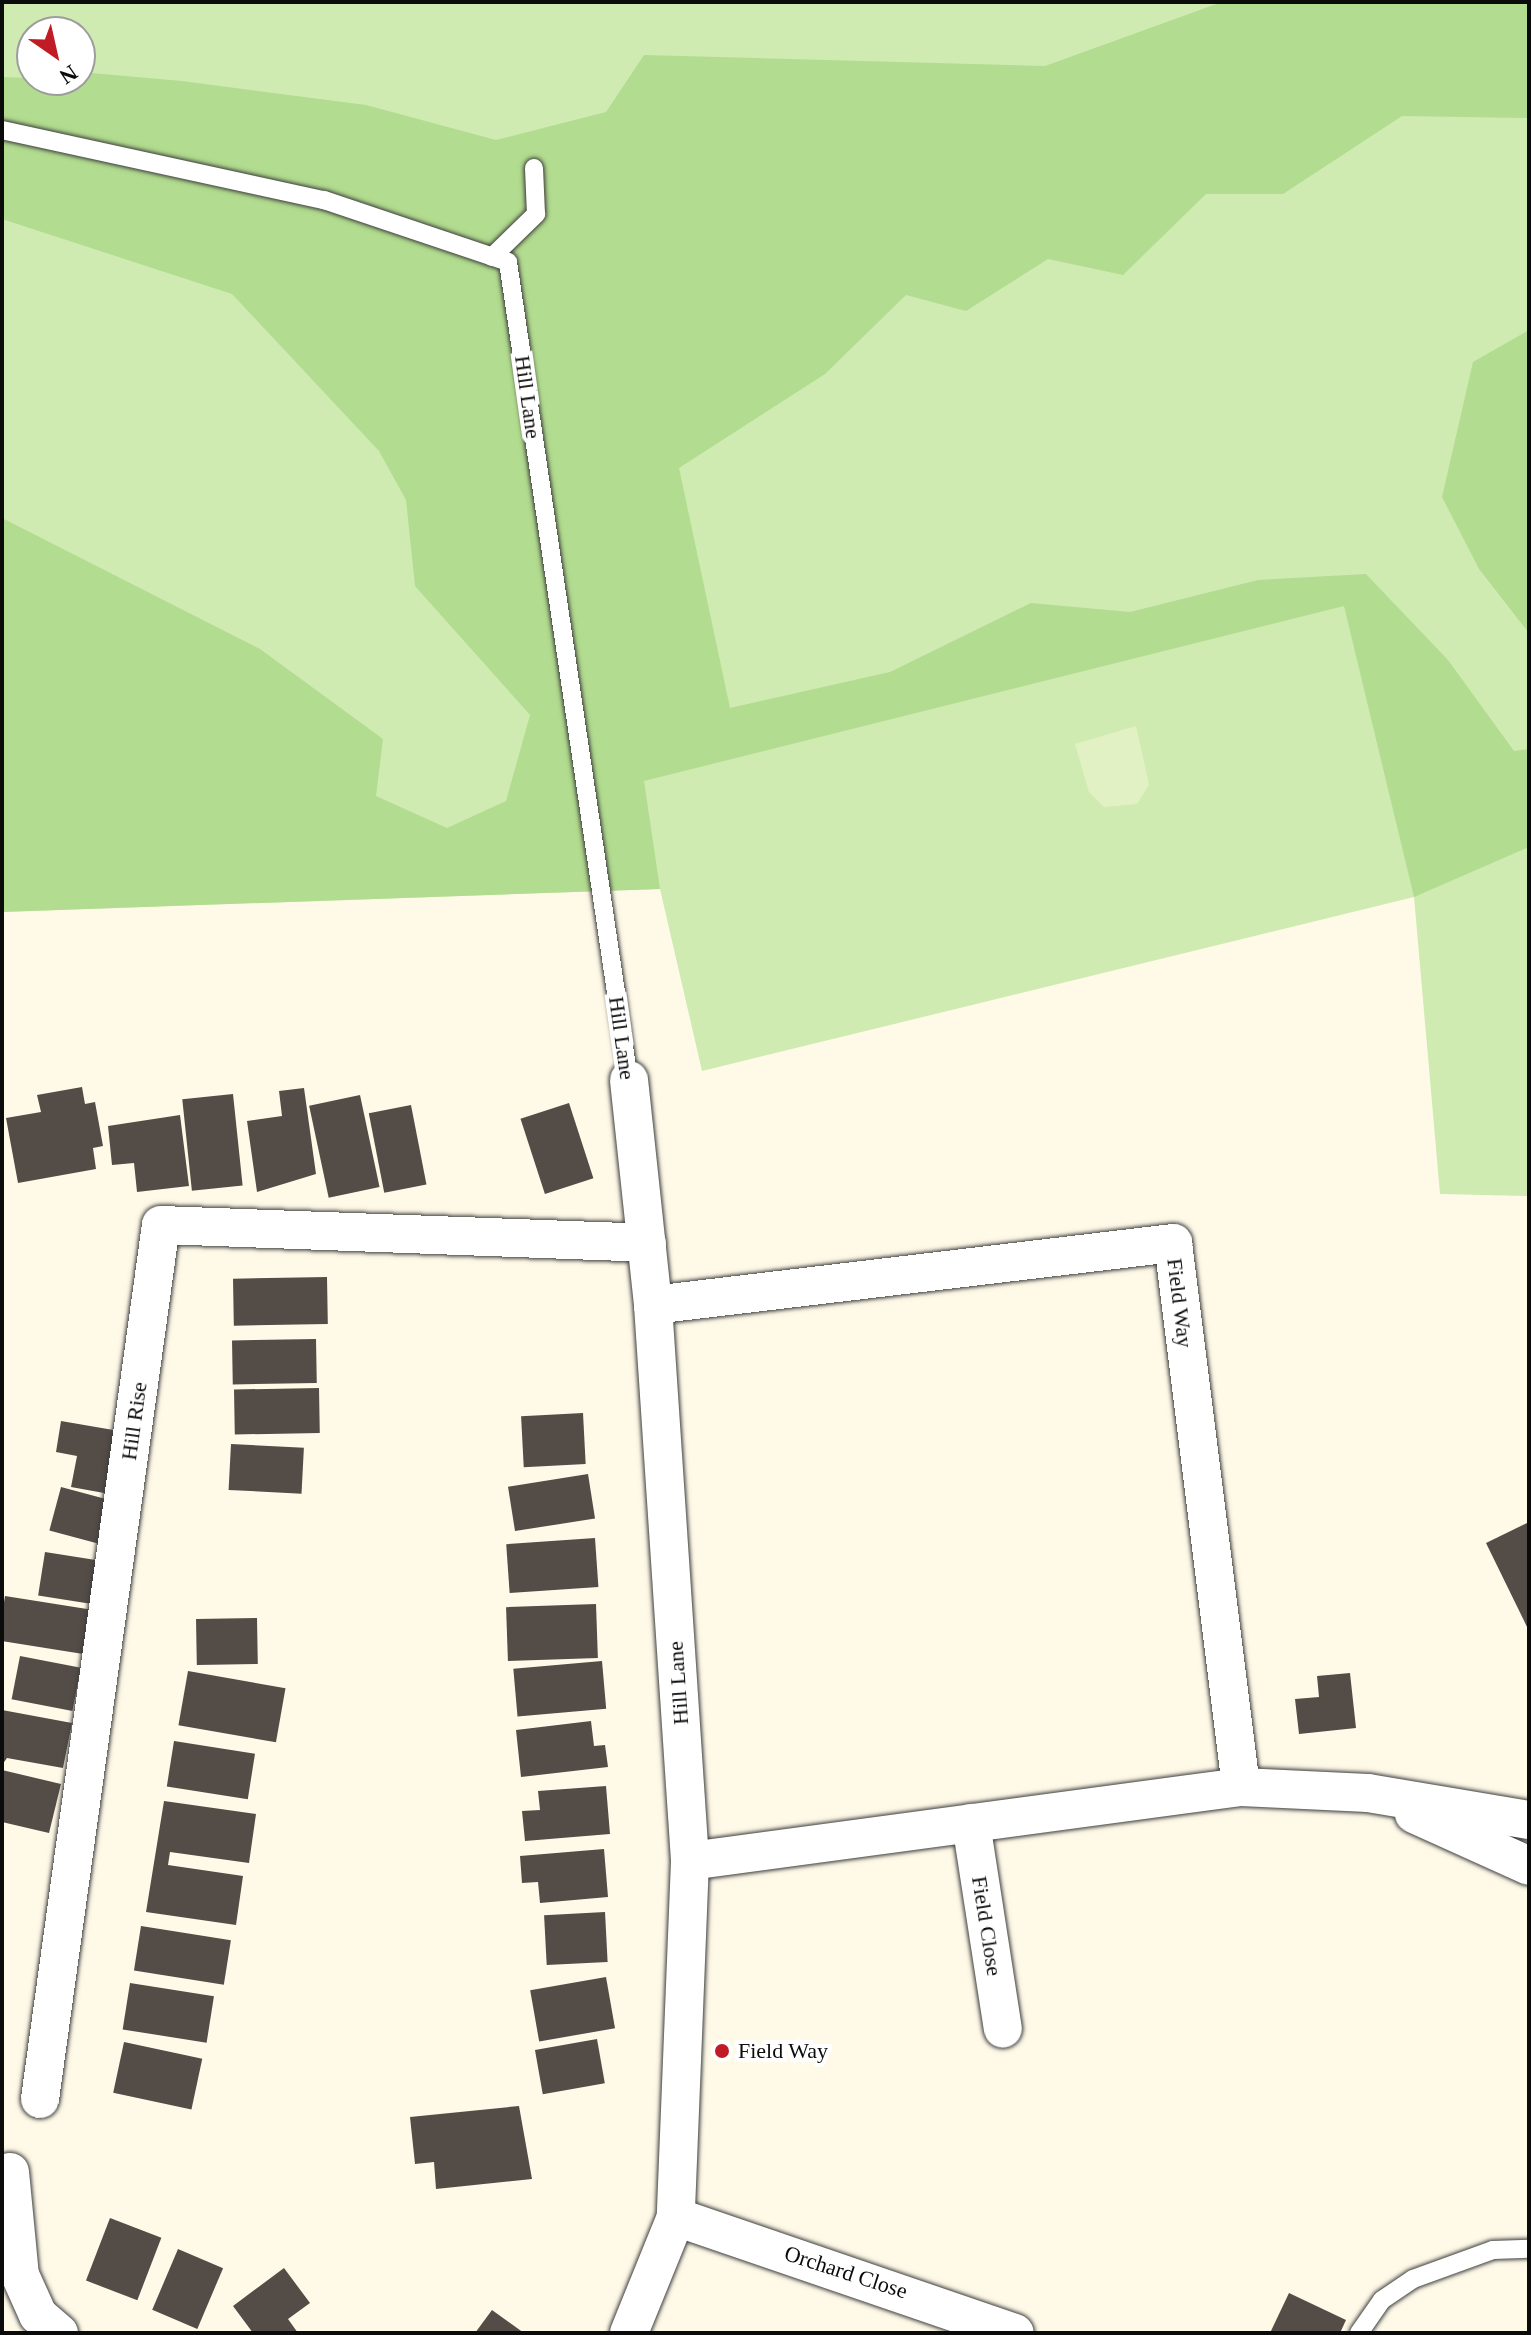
<!DOCTYPE html>
<style>
body{margin:0}
#map{position:relative;width:1531px;height:2335px;overflow:hidden;background:#fffae8;font-family:Georgia,serif}
div>[style]{position:absolute}
[style*='--x']{left:calc(var(--x)*1px);top:calc(var(--y)*1px);width:calc(var(--w)*1px);rotate:calc(var(--a)*1deg)}
.green>*{inset:0;background:#cfebb1}
.forest>*{inset:0;background:#b2dc8f}
.pitch>*{inset:0;background:#e2f1c3}
.building>*{inset:0;background:#544c47;transform-origin:0 0}
.roads{filter:drop-shadow(0 0 2px #3e3e3e) drop-shadow(0 0 2px #3e3e3e)}
.service>*{height:18px;margin:-9px;padding:0 9px;transform-origin:9px;border-radius:9px;background:#fff}
.minor>*{height:38px;margin:-19px;padding:0 19px;transform-origin:19px;border-radius:19px;background:#fff}
.dots>*{width:22px;height:22px;translate:-50% -50%;box-sizing:border-box;border:4px solid #fff;border-radius:50%}
span{translate:-50% -50%;white-space:nowrap;text-align:center;line-height:1.15;-webkit-text-stroke:8px #fff;paint-order:stroke}
.street-label{font-size:22px;color:#0b0b0b}
.poi-label{font-size:22px;color:#0b0b0b}
.left{translate:0 -50%;text-align:left}
.frame{position:absolute;inset:0;border:4px solid #0b0b0b;pointer-events:none}
.north{position:absolute;left:16px;top:16px;width:80px;height:80px;box-sizing:border-box;background:#fff;border:2px solid #9d9d9d;border-radius:50%;rotate:146deg;font-size:22px;font-weight:700;line-height:32px;text-align:center;color:#0b0b0b}
.north::after{content:'';display:block;margin:auto;width:28px;height:36px;background:#c11c25;clip-path:polygon(50% 0,100% 100%,50% 72%,0 100%)}
</style>
<div id="map">
<div class="green">
<div style="clip-path:polygon(evenodd,2px 2px,1529px 2px,1529px 1196px,1440px 1194px,1414px 897px,702px 1071px,660px 889px,2px 912px,2px 2px,32px 32px,80px 32px,80px 80px,32px 80px,32px 32px)"></div>
</div>
<div class="forest">
<div style="clip-path:polygon(1222px 2px,1529px 2px,1529px 118px,1402px 116px,1283px 194px,1206px 194px,1123px 275px,1048px 259px,966px 311px,906px 295px,825px 374px,679px 468px,730px 708px,890px 672px,1031px 603px,1130px 612px,1258px 580px,1366px 574px,1448px 660px,1514px 751px,1529px 749px,1529px 847px,1414px 897px,1344px 606px,644px 781px,660px 889px,2px 912px,2px 518px,260px 649px,383px 739px,376px 796px,447px 828px,506px 801px,530px 715px,415px 586px,406px 500px,379px 451px,232px 294px,2px 219px,2px 77px,80px 80px,80px 72px,182px 81px,366px 105px,496px 140px,606px 112px,644px 55px,1045px 66px)"></div>
<div style="clip-path:polygon(1529px 330px,1529px 633px,1479px 569px,1442px 497px,1473px 362px)"></div>
</div>
<div class="pitch">
<div style="clip-path:polygon(1136px 726px,1149px 785px,1137px 804px,1104px 807px,1089px 792px,1075px 744px)"></div>
</div>
<div class="building">
<div style="clip-path:polygon(82px 1087px,85px 1104px,95px 1102px,103px 1146px,93px 1148px,96px 1169px,18px 1183px,6px 1118px,41px 1112px,37px 1095px)"></div>
<div style="clip-path:polygon(304px 1088px,316px 1174px,257px 1192px,247px 1121px,282px 1116px,279px 1091px)"></div>
<div style="left:233px;top:1094px;width:92px;height:51px;rotate:84deg"></div>
<div style="left:360px;top:1095px;width:94px;height:52px;rotate:78deg"></div>
<div style="left:569px;top:1103px;width:79px;height:51px;rotate:72deg"></div>
<div style="left:411px;top:1105px;width:81px;height:43px;rotate:79deg"></div>
<div style="clip-path:polygon(180px 1115px,189px 1186px,137px 1192px,134px 1163px,112px 1165px,108px 1126px)"></div>
<div style="left:327px;top:1277px;width:47px;height:94px;rotate:89deg"></div>
<div style="left:316px;top:1339px;width:44px;height:84px;rotate:89deg"></div>
<div style="left:319px;top:1388px;width:45px;height:85px;rotate:89deg"></div>
<div style="left:583px;top:1413px;width:51px;height:62px;rotate:87deg"></div>
<div style="clip-path:polygon(61px 1421px,125px 1432px,115px 1495px,71px 1487px,77px 1456px,56px 1452px)"></div>
<div style="left:231px;top:1444px;width:73px;height:46px;rotate:3deg"></div>
<div style="left:588px;top:1474px;width:45px;height:81px;rotate:81deg"></div>
<div style="left:61px;top:1487px;width:56px;height:45px;rotate:15deg"></div>
<div style="clip-path:polygon(1529px 1522px,1529px 1631px,1486px 1543px)"></div>
<div style="left:595px;top:1538px;width:49px;height:89px;rotate:86deg"></div>
<div style="left:45px;top:1552px;width:61px;height:44px;rotate:9deg"></div>
<div style="left:5px;top:1596px;width:91px;height:45px;rotate:9deg"></div>
<div style="left:596px;top:1604px;width:54px;height:90px;rotate:88deg"></div>
<div style="left:257px;top:1618px;width:46px;height:61px;rotate:89deg"></div>
<div style="left:20px;top:1656px;width:62px;height:44px;rotate:11deg"></div>
<div style="left:602px;top:1661px;width:48px;height:89px;rotate:85deg"></div>
<div style="left:188px;top:1671px;width:99px;height:55px;rotate:10deg"></div>
<div style="clip-path:polygon(1350px 1673px,1356px 1728px,1299px 1734px,1295px 1699px,1319px 1697px,1317px 1676px)"></div>
<div style="clip-path:polygon(2px 1710px,72px 1723px,63px 1768px,7px 1758px,2px 1765px)"></div>
<div style="clip-path:polygon(591px 1721px,594px 1746px,605px 1745px,608px 1767px,521px 1777px,516px 1730px)"></div>
<div style="left:174px;top:1741px;width:82px;height:46px;rotate:9deg"></div>
<div style="clip-path:polygon(2px 1770px,61px 1784px,49px 1833px,2px 1822px)"></div>
<div style="clip-path:polygon(606px 1786px,610px 1834px,525px 1841px,522px 1811px,540px 1810px,538px 1791px)"></div>
<div style="clip-path:polygon(164px 1801px,256px 1814px,249px 1863px,170px 1852px,168px 1865px,243px 1876px,236px 1925px,146px 1912px)"></div>
<div style="clip-path:polygon(604px 1849px,608px 1897px,540px 1903px,538px 1882px,522px 1883px,520px 1856px)"></div>
<div style="left:605px;top:1912px;width:50px;height:61px;rotate:87deg"></div>
<div style="left:141px;top:1926px;width:91px;height:45px;rotate:9deg"></div>
<div style="left:606px;top:1977px;width:52px;height:77px;rotate:80deg"></div>
<div style="left:130px;top:1983px;width:85px;height:47px;rotate:9deg"></div>
<div style="left:597px;top:2039px;width:45px;height:63px;rotate:80deg"></div>
<div style="left:124px;top:2042px;width:80px;height:52px;rotate:12deg"></div>
<div style="clip-path:polygon(519px 2106px,532px 2179px,436px 2189px,434px 2162px,415px 2164px,410px 2117px)"></div>
<div style="left:110px;top:2218px;width:55px;height:67px;rotate:21deg"></div>
<div style="left:178px;top:2249px;width:49px;height:66px;rotate:23deg"></div>
<div style="clip-path:polygon(284px 2268px,310px 2303px,288px 2319px,298px 2333px,253px 2333px,233px 2306px)"></div>
<div style="clip-path:polygon(1289px 2293px,1346px 2320px,1340px 2333px,1270px 2333px)"></div>
<div style="clip-path:polygon(492px 2310px,524px 2333px,475px 2333px)"></div>
</div>
<div class="roads">
<div class="service">
<div style="--x:2;--y:130;--w:330;--a:12.3"></div>
<div style="--x:324;--y:200;--w:194;--a:18.6"></div>
<div style="--x:508;--y:262;--w:827;--a:81.59"></div>
<div style="--x:492;--y:257;--w:62;--a:-44.3"></div>
<div style="--x:536;--y:214;--w:46;--a:-92.5"></div>
<div style="--x:1359;--y:2333;--w:40;--a:-55.1"></div>
<div style="--x:1382;--y:2300;--w:37;--a:-34"></div>
<div style="--x:1413;--y:2279;--w:85;--a:-19.9"></div>
<div style="--x:1493;--y:2250;--w:36;--a:-2"></div>
</div>
<div class="minor">
<div style="--x:629;--y:1080;--w:226;--a:83.9"></div>
<div style="--x:653;--y:1305;--w:557;--a:86.19"></div>
<div style="--x:690;--y:1861;--w:356;--a:92.3"></div>
<div style="--x:676;--y:2217;--w:125;--a:112.1"></div>
<div style="--x:653;--y:1305;--w:524;--a:-6.8"></div>
<div style="--x:1173;--y:1243;--w:548;--a:82.87"></div>
<div style="--x:1414;--y:1814;--w:126;--a:24.3"></div>
<div style="--x:971;--y:1823;--w:208;--a:81.2"></div>
<div style="--x:690;--y:1861;--w:556;--a:-7.65"></div>
<div style="--x:1241;--y:1787;--w:127;--a:2.7"></div>
<div style="--x:1368;--y:1793;--w:163;--a:9.5"></div>
<div style="--x:40;--y:2099;--w:882;--a:-82.12"></div>
<div style="--x:161;--y:1225;--w:486;--a:2.1"></div>
<div style="--x:10;--y:2172;--w:103;--a:84.5"></div>
<div style="--x:20;--y:2275;--w:44;--a:65.8"></div>
<div style="--x:38;--y:2315;--w:28;--a:41"></div>
<div style="--x:676;--y:2217;--w:358;--a:18.9"></div>
</div>
</div>
<div class="dots">
<div style="left:722px;top:2051px;background:#c11c25"></div>
</div>
<div class="street-label">
<span style="left:528px;top:397px;rotate:82deg">Hill Lane</span>
<span style="left:622px;top:1038px;rotate:82deg">Hill Lane</span>
<span style="left:1180px;top:1303px;rotate:83deg">Field Way</span>
<span style="left:134px;top:1421px;rotate:-82deg">Hill Rise</span>
<span style="left:678px;top:1683px;rotate:-94deg">Hill Lane</span>
<span style="left:987px;top:1926px;rotate:81deg">Field Close</span>
<span style="left:846px;top:2272px;rotate:18deg">Orchard Close</span>
</div>
<div class="poi-label">
<span class="left" style="left:738px;top:2051px">Field Way</span>
</div>
<div class="frame"></div>
<div class="north">N</div>
</div>
